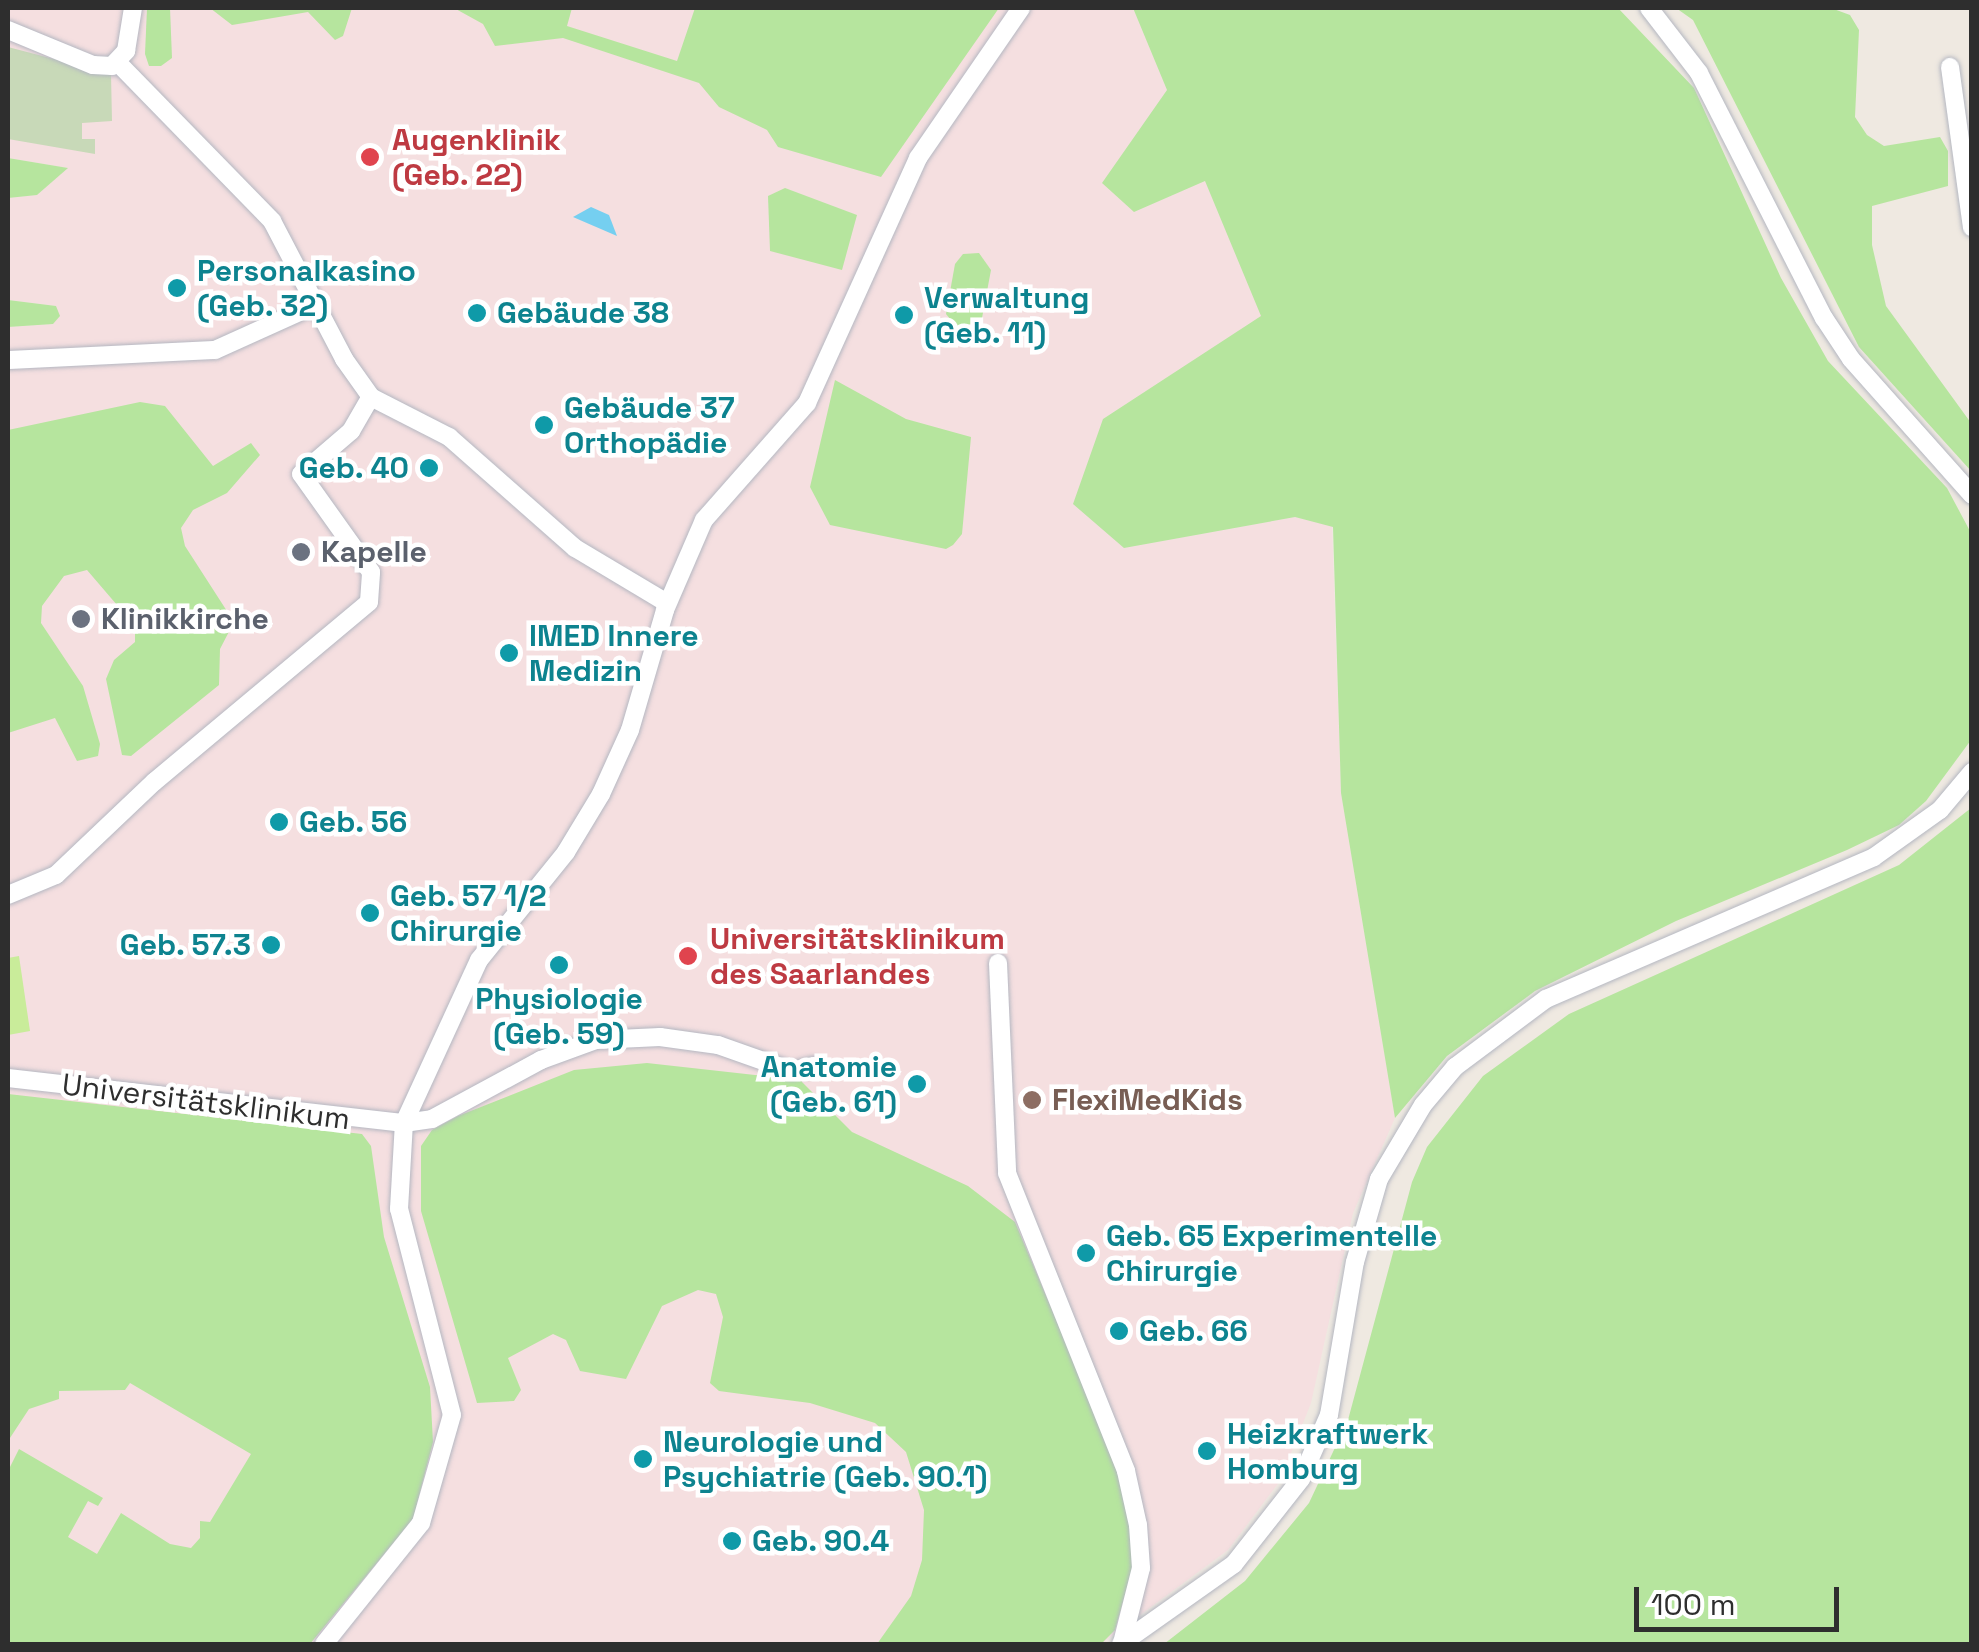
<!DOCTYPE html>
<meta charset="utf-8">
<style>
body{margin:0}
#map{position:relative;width:1979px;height:1652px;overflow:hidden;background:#efe9e1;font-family:"Space Grotesk",sans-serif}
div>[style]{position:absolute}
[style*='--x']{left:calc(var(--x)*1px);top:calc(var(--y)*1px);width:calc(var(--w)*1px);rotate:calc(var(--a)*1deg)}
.medical>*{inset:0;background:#f5dfe0}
.green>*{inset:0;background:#b6e59e}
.cemetery>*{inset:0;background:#c8d9b8}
.pitch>*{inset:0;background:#c9ec9a}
.water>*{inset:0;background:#75cff0}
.roads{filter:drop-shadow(0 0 2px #b4b7c1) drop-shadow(0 0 2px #b4b7c1)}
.minor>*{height:18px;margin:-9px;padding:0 9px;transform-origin:9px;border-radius:9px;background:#fff}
.dots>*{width:28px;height:28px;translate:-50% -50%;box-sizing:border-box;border:5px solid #fff;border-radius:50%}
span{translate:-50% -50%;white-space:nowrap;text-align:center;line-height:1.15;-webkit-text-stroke:9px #fff;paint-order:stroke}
.health-label{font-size:30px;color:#be3a42;font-weight:700}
.left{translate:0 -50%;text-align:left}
.culture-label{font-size:30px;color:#0d838f;font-weight:700}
.right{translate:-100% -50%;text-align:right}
.worship-label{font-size:30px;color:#5b616d;font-weight:700}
.education-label{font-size:30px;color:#785e54;font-weight:700}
.street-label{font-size:30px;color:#2e2e2e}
.frame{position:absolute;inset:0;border:10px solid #2e2e2e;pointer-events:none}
.scale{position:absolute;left:1634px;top:1587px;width:205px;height:45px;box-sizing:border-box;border:5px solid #2e2e2e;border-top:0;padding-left:12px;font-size:30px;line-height:35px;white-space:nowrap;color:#2e2e2e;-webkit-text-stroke:8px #fff;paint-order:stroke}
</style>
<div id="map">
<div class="medical">
<div style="clip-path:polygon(8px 8px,1133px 8px,1167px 90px,1134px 212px,1205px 181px,1262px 316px,1103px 419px,1124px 548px,1295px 517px,1332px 526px,1341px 793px,1395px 1118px,1353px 1213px,1311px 1403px,1280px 1481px,1228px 1550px,1101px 1644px,8px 1644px,8px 327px,53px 324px,56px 306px,8px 300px,8px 198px,37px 195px,67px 168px,8px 158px)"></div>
</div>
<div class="green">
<div style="clip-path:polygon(147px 8px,170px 8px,172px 58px,161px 66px,149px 66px,145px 54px)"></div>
<div style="clip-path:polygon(210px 8px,352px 8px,343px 36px,335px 40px,308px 12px,232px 25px)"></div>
<div style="clip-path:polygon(454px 8px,572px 8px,567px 26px,677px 61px,695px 8px,999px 8px,881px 177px,778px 147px,767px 130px,719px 107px,699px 83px,563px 38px,495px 46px,483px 24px)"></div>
<div style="clip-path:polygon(1133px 8px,1618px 8px,1694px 88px,1781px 278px,1828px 361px,1947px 488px,1971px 533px,1971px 740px,1926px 801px,1899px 825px,1847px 850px,1676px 921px,1535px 991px,1447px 1056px,1395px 1118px,1341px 793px,1333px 527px,1295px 517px,1124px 548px,1073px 504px,1103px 419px,1261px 316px,1205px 181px,1134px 212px,1102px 183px,1167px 90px)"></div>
<div style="clip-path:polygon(1676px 8px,1831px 8px,1850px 15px,1859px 30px,1855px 117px,1867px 135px,1884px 146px,1940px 137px,1948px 151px,1948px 186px,1872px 206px,1872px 245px,1886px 306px,1971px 423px,1971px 471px,1859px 347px,1693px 20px)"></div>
<div style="clip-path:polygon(8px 158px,68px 168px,37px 195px,8px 198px)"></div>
<div style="clip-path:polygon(785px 188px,857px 215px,842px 270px,770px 251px,768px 196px)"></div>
<div style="clip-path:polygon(979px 253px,991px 270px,982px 318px,959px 330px,946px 314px,955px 264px,963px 254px)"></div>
<div style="clip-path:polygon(8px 300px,56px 306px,60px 316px,53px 324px,8px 327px)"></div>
<div style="clip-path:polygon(835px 380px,906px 419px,971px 437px,962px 534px,953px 545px,946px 549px,830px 525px,810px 487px)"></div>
<div style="clip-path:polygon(140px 402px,165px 406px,213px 466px,251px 443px,260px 455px,227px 493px,193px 510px,181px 528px,185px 546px,234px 622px,220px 649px,219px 685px,131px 756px,122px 755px,106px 679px,114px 660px,135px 642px,135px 626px,87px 570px,64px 576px,42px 606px,41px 623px,83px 686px,100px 744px,98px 756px,77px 761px,55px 718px,8px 733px,8px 430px)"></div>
<div style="clip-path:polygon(1971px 808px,1971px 1644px,1164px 1644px,1245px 1581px,1309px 1503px,1348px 1420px,1412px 1182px,1427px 1147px,1483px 1076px,1569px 1014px,1899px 865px)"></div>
<div style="clip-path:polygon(647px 1063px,800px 1080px,852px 1132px,968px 1186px,1015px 1222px,1121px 1474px,1137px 1552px,1115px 1630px,1101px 1644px,877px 1644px,911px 1596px,922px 1560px,924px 1510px,906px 1452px,875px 1423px,810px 1403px,719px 1391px,710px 1383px,723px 1317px,716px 1294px,698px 1290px,662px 1306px,626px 1379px,580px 1371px,566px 1340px,553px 1334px,508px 1358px,521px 1390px,514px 1401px,477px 1403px,421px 1211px,421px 1146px,432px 1130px,458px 1116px,574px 1070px)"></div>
<div style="clip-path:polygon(8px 1094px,362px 1134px,371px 1146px,384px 1237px,430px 1387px,433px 1442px,413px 1519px,310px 1644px,8px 1644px,8px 1471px,19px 1449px,103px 1498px,98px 1506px,88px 1501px,68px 1537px,97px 1554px,121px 1513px,170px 1544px,191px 1548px,200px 1538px,200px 1521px,210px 1522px,251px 1454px,130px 1383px,125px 1390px,59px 1391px,59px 1399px,29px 1409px,8px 1441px)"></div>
</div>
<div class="cemetery">
<div style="clip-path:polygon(8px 47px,111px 74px,112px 121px,82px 123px,82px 139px,95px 139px,95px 154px,8px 139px)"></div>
</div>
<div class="pitch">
<div style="clip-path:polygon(19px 956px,30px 1031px,8px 1035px,8px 958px)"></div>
</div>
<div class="water">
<div style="clip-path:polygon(591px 207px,609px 215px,617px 236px,573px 217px)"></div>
</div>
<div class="roads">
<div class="minor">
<div style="--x:1649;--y:8;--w:82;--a:52.4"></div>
<div style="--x:1699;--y:73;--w:275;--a:63"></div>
<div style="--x:1824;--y:318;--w:49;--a:56.6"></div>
<div style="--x:1851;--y:359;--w:182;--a:48.3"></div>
<div style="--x:8;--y:30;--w:92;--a:22.4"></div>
<div style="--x:93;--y:65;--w:19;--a:3"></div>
<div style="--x:112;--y:66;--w:21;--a:-47"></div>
<div style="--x:126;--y:51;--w:44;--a:-80.8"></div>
<div style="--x:118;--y:63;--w:221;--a:45.7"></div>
<div style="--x:272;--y:221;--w:156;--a:62.4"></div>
<div style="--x:344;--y:359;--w:47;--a:54.6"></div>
<div style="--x:371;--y:397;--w:88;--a:27.1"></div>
<div style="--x:449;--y:437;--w:168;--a:41.4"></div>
<div style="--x:575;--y:548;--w:107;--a:30.9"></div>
<div style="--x:1950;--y:67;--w:162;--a:82.2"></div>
<div style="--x:8;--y:360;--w:207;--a:-2.8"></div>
<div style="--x:215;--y:350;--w:112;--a:-24.3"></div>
<div style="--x:8;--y:895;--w:52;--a:-22.6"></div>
<div style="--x:56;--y:875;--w:135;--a:-43.5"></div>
<div style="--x:154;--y:782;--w:280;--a:-39.9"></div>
<div style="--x:369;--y:602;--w:30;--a:-86"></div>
<div style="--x:371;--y:572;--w:120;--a:-125.5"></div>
<div style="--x:301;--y:474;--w:66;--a:-40.7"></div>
<div style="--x:351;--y:431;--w:39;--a:-60"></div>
<div style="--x:998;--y:963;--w:210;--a:87.5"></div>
<div style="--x:1007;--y:1173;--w:321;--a:68.2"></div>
<div style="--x:1126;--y:1471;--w:55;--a:77.5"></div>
<div style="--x:1138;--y:1525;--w:43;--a:86"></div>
<div style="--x:1141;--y:1568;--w:77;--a:104.2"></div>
<div style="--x:8;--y:1078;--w:399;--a:6.5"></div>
<div style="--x:404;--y:1123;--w:28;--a:-8"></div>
<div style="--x:432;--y:1119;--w:124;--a:-28.4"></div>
<div style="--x:541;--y:1060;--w:59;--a:-20"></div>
<div style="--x:596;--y:1040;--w:64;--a:-2.7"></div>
<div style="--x:660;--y:1037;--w:59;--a:7.9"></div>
<div style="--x:718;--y:1045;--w:78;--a:19.4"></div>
<div style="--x:792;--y:1071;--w:22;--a:-13"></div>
<div style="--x:324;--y:1644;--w:155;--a:-51.3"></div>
<div style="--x:421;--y:1523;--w:112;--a:-74"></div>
<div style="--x:452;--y:1415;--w:213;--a:-104.4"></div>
<div style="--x:399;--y:1209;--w:86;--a:-86.7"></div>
<div style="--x:404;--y:1123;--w:179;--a:-65.3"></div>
<div style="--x:479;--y:960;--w:139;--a:-51.1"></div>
<div style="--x:566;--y:852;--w:68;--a:-58.9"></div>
<div style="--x:601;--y:794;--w:70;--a:-65.6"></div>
<div style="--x:630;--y:730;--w:125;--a:-73.7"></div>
<div style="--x:665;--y:610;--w:98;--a:-66.6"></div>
<div style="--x:704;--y:520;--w:156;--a:-48.6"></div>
<div style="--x:807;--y:403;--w:269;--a:-65.6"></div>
<div style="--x:918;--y:158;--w:182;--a:-55.5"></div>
<div style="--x:1121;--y:1644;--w:138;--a:-35.3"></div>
<div style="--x:1234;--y:1564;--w:108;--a:-51.8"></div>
<div style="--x:1301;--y:1479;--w:70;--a:-66.4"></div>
<div style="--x:1329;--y:1415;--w:155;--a:-80.4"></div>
<div style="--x:1355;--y:1262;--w:86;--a:-73.9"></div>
<div style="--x:1379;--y:1179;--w:86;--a:-59.3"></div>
<div style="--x:1423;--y:1105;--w:50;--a:-49.9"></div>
<div style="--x:1455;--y:1067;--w:114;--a:-36.8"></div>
<div style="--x:1546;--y:999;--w:357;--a:-23.4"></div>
<div style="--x:1874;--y:857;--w:81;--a:-35.5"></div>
<div style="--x:1940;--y:810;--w:50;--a:-49.9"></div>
</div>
</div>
<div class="dots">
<div style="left:370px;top:157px;background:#e0444e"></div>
<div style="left:177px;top:288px;background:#0f9aa8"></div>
<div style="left:477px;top:313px;background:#0f9aa8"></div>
<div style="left:904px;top:315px;background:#0f9aa8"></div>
<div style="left:544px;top:425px;background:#0f9aa8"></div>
<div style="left:429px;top:468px;background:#0f9aa8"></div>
<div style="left:301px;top:552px;background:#6b7280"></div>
<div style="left:81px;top:619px;background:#6b7280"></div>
<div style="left:509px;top:653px;background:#0f9aa8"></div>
<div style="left:279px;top:822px;background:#0f9aa8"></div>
<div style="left:370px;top:913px;background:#0f9aa8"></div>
<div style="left:271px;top:945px;background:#0f9aa8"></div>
<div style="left:688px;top:956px;background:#e0444e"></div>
<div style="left:559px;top:965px;background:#0f9aa8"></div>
<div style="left:917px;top:1084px;background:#0f9aa8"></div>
<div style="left:1032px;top:1100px;background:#8d6e63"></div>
<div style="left:1086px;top:1253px;background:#0f9aa8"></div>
<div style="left:1119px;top:1331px;background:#0f9aa8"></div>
<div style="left:1207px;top:1451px;background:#0f9aa8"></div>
<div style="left:643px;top:1459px;background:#0f9aa8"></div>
<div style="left:732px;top:1541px;background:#0f9aa8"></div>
</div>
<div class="health-label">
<span class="left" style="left:392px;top:157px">Augenklinik<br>(Geb. 22)</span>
<span class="left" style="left:710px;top:956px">Universitätsklinikum<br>des Saarlandes</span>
</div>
<div class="culture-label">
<span class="left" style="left:197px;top:288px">Personalkasino<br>(Geb. 32)</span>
<span class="left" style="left:924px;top:315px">Verwaltung<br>(Geb. 11)</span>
<span class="left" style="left:497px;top:313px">Gebäude 38</span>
<span class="left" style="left:564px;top:425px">Gebäude 37<br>Orthopädie</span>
<span class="right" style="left:409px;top:468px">Geb. 40</span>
<span class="left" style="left:529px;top:653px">IMED Innere<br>Medizin</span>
<span class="left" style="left:299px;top:822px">Geb. 56</span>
<span class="left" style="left:390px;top:913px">Geb. 57 1/2<br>Chirurgie</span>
<span class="right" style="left:251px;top:945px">Geb. 57.3</span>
<span style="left:559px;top:1016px">Physiologie<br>(Geb. 59)</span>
<span class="right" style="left:897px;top:1084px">Anatomie<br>(Geb. 61)</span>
<span class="left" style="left:1106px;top:1253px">Geb. 65 Experimentelle<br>Chirurgie</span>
<span class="left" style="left:1139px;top:1331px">Geb. 66</span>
<span class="left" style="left:1227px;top:1451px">Heizkraftwerk<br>Homburg</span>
<span class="left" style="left:663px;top:1459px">Neurologie und<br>Psychiatrie (Geb. 90.1)</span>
<span class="left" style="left:752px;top:1541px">Geb. 90.4</span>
</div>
<div class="worship-label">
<span class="left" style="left:321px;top:552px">Kapelle</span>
<span class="left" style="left:101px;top:619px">Klinikkirche</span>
</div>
<div class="education-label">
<span class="left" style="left:1052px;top:1100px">FlexiMedKids</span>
</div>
<div class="street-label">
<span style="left:206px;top:1102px;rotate:7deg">Universitätsklinikum</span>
</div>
<div class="frame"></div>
<div class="scale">100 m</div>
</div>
